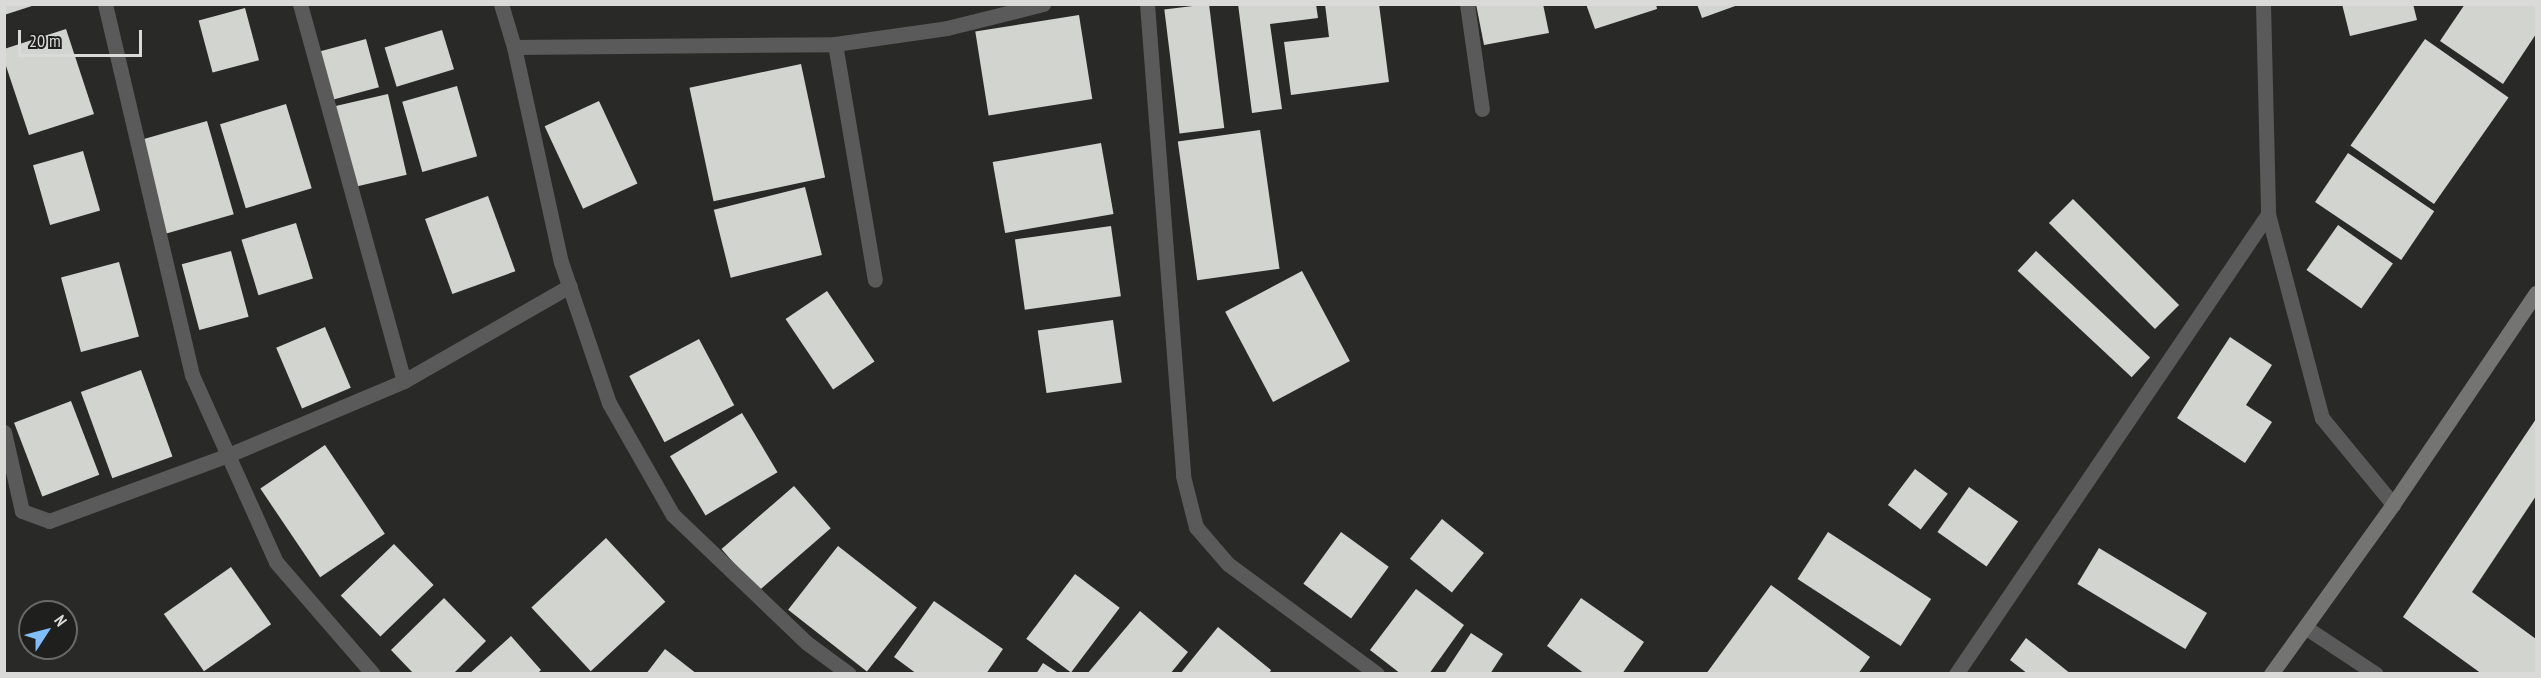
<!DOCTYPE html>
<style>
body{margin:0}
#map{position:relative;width:2541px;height:678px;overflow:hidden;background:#292a27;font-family:"PT Sans Narrow",sans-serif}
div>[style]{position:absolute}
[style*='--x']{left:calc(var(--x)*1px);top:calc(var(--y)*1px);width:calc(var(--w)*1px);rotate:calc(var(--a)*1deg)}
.building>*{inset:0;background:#d2d4d0;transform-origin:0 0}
.street>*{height:15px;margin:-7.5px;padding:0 7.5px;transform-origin:7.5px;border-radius:7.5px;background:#595a59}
.secondary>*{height:15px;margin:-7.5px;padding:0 7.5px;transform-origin:7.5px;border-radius:7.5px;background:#747573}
span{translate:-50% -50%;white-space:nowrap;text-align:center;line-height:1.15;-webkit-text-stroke:6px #1f201e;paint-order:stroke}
.frame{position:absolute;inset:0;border:6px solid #dadbd9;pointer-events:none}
.north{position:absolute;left:18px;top:600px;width:60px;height:60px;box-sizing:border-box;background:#1f201e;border:2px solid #6a6b69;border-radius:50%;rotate:54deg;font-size:16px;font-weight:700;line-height:24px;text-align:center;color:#dadbd9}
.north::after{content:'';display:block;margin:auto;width:21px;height:27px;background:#81bdfa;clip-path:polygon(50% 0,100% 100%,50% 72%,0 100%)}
.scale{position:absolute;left:18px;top:30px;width:124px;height:27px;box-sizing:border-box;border:3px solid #dadbd9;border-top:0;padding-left:8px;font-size:18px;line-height:21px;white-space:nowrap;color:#dadbd9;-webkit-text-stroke:4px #1f201e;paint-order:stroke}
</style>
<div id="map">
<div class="building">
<div style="clip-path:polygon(4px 4px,35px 4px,35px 5px,4px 15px)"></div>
<div style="left:1209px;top:4px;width:125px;height:45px;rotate:83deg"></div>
<div style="clip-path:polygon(1238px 4px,1316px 4px,1318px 18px,1270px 24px,1282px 109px,1252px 113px)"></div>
<div style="clip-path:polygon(1325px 4px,1379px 4px,1389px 82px,1291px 95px,1284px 42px,1329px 37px)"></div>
<div style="clip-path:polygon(1476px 4px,1543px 4px,1549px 33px,1484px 45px)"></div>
<div style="clip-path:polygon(1586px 4px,1656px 4px,1657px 9px,1595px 29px)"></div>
<div style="clip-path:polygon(1697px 4px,1738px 4px,1738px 5px,1702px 18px)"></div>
<div style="clip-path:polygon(2342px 4px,2413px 4px,2417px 20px,2350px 36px)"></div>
<div style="clip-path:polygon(2465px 4px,2536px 4px,2536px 34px,2503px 84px,2440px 41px)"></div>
<div style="left:245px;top:8px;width:54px;height:48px;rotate:75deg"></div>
<div style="left:1079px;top:15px;width:85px;height:105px;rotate:81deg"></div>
<div style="clip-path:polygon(66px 29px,94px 114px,29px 135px,4px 60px,4px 49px)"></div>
<div style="left:442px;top:30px;width:41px;height:60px;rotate:73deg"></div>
<div style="left:366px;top:39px;width:50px;height:51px;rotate:75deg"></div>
<div style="left:2425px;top:39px;width:102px;height:130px;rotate:35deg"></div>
<div style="left:801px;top:64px;width:116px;height:114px;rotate:78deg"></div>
<div style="left:457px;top:86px;width:73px;height:57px;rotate:74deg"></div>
<div style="left:388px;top:94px;width:83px;height:57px;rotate:77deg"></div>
<div style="left:599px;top:101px;width:91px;height:60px;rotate:65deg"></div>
<div style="left:286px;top:104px;width:88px;height:69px;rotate:73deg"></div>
<div style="left:207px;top:121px;width:97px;height:71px;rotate:74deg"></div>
<div style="left:1260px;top:130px;width:140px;height:83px;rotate:82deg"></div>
<div style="left:1101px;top:143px;width:72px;height:110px;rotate:80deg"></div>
<div style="left:83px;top:151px;width:62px;height:52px;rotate:74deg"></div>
<div style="left:2348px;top:153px;width:104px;height:59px;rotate:34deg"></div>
<div style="left:805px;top:187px;width:70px;height:94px;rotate:76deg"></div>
<div style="left:488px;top:196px;width:80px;height:67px;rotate:70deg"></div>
<div style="left:2073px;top:199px;width:150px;height:34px;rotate:45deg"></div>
<div style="left:296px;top:223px;width:58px;height:57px;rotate:73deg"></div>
<div style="left:2338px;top:225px;width:67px;height:55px;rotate:35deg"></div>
<div style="left:1111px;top:226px;width:71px;height:97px;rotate:82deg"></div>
<div style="left:231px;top:251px;width:68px;height:51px;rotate:75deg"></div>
<div style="left:2036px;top:251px;width:156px;height:27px;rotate:43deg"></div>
<div style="left:119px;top:262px;width:77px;height:60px;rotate:75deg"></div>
<div style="left:1302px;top:271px;width:102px;height:87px;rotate:62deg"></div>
<div style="left:827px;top:291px;width:85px;height:50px;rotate:56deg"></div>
<div style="left:1113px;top:320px;width:63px;height:76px;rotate:82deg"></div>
<div style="left:325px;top:327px;width:66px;height:53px;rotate:67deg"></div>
<div style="clip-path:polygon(2230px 337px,2272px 365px,2246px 405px,2272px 422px,2245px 463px,2177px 418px)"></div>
<div style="left:699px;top:339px;width:75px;height:79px;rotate:62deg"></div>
<div style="left:141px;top:370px;width:92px;height:64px;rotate:70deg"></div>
<div style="left:71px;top:401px;width:79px;height:61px;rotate:69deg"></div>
<div style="left:742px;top:413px;width:69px;height:84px;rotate:59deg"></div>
<div style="clip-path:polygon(2536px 419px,2536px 496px,2472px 592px,2536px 639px,2536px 674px,2482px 674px,2403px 617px)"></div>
<div style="left:325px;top:445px;width:107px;height:78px;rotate:56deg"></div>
<div style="left:1915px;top:469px;width:41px;height:45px;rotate:37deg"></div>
<div style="left:794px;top:486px;width:56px;height:96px;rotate:49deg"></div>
<div style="left:1969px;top:487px;width:60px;height:55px;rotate:35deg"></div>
<div style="left:1442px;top:519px;width:54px;height:51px;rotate:39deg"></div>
<div style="left:1341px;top:532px;width:59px;height:64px;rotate:36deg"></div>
<div style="left:1828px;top:532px;width:123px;height:56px;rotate:33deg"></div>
<div style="left:606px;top:538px;width:87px;height:102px;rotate:47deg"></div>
<div style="left:394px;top:544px;width:57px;height:74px;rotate:46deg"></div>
<div style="left:838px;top:546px;width:100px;height:81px;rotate:38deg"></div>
<div style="left:2099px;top:548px;width:126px;height:42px;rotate:31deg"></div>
<div style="left:231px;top:567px;width:70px;height:82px;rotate:55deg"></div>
<div style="left:1075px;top:574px;width:56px;height:81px;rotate:37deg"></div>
<div style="clip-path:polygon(1771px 585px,1870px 657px,1858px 674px,1706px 674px)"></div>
<div style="clip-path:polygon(1416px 589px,1464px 625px,1429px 674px,1401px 674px,1370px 650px)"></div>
<div style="clip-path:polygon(444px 598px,486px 641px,453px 674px,414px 674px,391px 650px)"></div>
<div style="clip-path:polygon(1581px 598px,1644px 642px,1622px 674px,1585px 674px,1547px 646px)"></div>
<div style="clip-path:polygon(934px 601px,1003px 649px,986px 674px,917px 674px,894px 657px)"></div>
<div style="clip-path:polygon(1140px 611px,1188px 652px,1170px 674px,1087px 674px)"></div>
<div style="clip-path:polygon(1218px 627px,1271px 670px,1269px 674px,1180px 674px)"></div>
<div style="clip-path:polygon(1471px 633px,1503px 654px,1490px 674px,1444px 674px)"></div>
<div style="clip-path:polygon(511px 636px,541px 670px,537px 674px,469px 674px)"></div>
<div style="clip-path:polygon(2026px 638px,2071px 674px,2028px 674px,2010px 660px)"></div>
<div style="clip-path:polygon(665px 649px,697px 674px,646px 674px)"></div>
<div style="clip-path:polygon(1043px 663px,1060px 674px,1036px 674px)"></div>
</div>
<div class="street">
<div style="--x:105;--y:4;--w:381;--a:76.8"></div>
<div style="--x:192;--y:375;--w:205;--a:65.8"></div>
<div style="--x:276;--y:562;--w:148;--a:49.1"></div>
<div style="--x:300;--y:4;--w:391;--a:74.6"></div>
<div style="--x:501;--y:4;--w:45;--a:73.2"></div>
<div style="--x:514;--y:47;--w:220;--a:77.7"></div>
<div style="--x:561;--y:262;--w:149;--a:71.2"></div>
<div style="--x:609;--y:403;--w:129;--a:60.3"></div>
<div style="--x:673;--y:515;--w:185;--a:43.7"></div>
<div style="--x:807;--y:643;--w:52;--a:36.4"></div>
<div style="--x:1147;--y:4;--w:473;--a:85.6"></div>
<div style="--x:1183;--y:476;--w:53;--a:75.7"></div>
<div style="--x:1196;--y:527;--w:49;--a:49.1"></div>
<div style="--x:1228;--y:564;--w:185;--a:36.4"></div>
<div style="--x:1467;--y:4;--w:106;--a:81.9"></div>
<div style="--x:2263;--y:4;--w:210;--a:88.6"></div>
<div style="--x:2268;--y:214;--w:211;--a:75.2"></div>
<div style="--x:2322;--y:418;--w:112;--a:50.5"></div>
<div style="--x:835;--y:44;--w:239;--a:80.4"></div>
<div style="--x:514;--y:47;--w:321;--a:-0.5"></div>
<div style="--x:835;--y:44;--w:113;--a:-8.1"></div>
<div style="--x:947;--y:28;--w:99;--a:-14"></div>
<div style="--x:4;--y:432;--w:81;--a:77.2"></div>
<div style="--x:22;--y:511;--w:29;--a:20"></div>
<div style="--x:49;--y:521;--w:189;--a:-20.2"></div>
<div style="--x:226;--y:456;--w:193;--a:-22.8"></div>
<div style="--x:404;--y:381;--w:191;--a:-29.8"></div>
<div style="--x:2305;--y:627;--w:85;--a:33.5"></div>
<div style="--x:1956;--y:674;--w:556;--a:-55.85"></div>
</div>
<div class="secondary">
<div style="--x:2271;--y:674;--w:209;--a:-54.3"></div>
<div style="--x:2393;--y:504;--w:255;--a:-55.9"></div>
</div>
<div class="frame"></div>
<div class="north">N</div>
<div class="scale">20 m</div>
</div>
